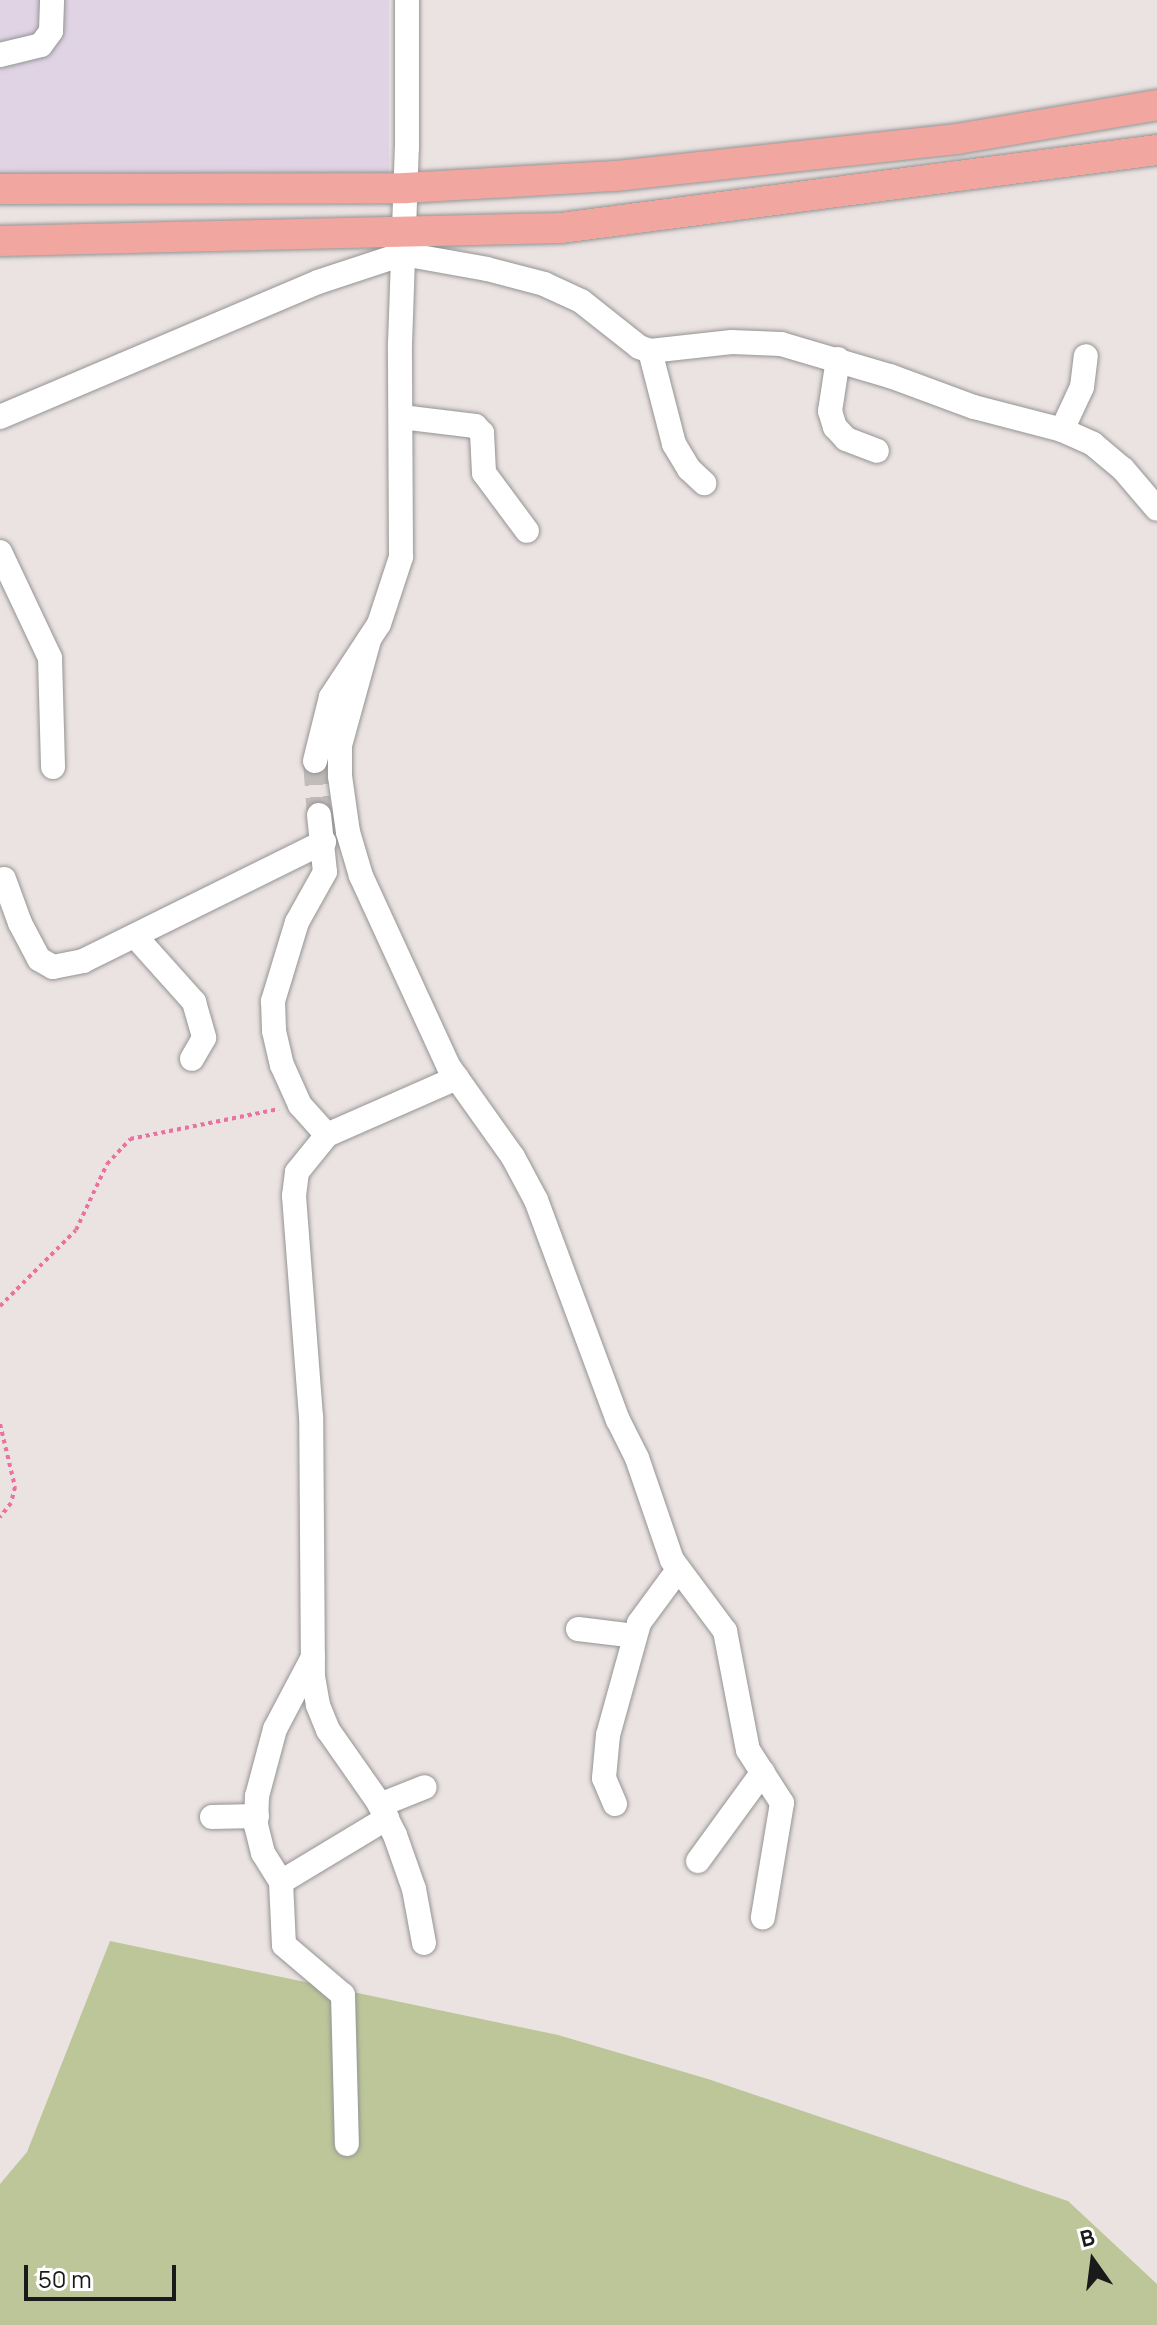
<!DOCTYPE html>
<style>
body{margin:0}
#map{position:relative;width:1157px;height:2325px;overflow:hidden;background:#ebe3e1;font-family:Manrope,sans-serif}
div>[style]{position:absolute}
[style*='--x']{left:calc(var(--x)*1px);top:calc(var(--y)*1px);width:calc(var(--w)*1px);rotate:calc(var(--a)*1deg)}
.industrial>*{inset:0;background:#dfd3e4;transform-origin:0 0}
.forest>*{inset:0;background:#bcc699}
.minor-tunnel>*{height:24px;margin-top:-12px;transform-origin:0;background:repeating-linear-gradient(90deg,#c1bbb9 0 24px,transparent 0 36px)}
.path>*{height:4px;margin-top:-2px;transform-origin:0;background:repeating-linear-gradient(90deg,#ea72a0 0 4px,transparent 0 8px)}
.roads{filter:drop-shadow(0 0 2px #949494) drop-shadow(0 0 2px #949494)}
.minor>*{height:24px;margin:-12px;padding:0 12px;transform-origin:12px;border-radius:12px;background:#fff}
.major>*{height:30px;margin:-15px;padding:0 15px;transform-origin:15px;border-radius:15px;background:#f1a7a0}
span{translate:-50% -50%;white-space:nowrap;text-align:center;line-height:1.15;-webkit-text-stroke:6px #fff;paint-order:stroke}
.north{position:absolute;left:1053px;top:2221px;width:80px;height:80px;-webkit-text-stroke:6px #fff;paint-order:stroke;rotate:346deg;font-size:22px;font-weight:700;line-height:32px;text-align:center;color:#1a1a1a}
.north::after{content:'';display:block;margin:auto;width:28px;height:36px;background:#1a1a1a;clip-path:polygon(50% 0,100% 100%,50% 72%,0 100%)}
.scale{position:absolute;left:24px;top:2265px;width:152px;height:36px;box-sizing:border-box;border:4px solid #1a1a1a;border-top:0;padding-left:10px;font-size:24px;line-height:28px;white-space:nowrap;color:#1a1a1a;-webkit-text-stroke:6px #fff;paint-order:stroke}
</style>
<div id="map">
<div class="industrial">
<div style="left:0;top:0;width:389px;height:184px"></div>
</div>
<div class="forest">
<div style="clip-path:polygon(110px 1941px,558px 2035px,708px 2079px,1068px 2201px,1157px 2284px,1157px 2325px,0 2325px,0 2184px,27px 2152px)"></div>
</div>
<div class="minor-tunnel">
<div style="--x:315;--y:761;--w:54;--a:85.8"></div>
</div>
<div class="path">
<div style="--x:0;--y:1306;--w:107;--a:-45"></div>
<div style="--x:76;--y:1230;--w:73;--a:-64.8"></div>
<div style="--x:107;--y:1164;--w:34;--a:-47"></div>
<div style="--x:130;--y:1139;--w:152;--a:-11.4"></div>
<div style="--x:0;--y:1424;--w:65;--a:76.6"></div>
<div style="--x:15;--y:1487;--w:16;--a:104"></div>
<div style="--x:11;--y:1503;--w:18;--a:128"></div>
</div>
<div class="roads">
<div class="minor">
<div style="--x:0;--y:55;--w:42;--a:-13.7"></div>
<div style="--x:41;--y:45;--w:17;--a:-54"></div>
<div style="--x:51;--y:31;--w:31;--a:-88"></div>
<div style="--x:650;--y:351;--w:96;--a:75.5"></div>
<div style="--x:674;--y:444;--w:29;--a:59"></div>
<div style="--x:689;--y:469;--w:21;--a:43"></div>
<div style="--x:838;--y:359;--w:53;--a:98.7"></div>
<div style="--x:830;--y:411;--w:17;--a:73"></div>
<div style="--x:835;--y:427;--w:16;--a:47"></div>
<div style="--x:846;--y:439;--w:33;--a:21"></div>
<div style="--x:0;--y:417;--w:345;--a:-23"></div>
<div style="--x:318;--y:282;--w:89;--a:-18.2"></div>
<div style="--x:403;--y:254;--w:85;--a:10.1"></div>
<div style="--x:487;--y:269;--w:59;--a:14.7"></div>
<div style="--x:544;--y:284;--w:41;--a:24.7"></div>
<div style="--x:581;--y:301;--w:74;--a:38.4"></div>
<div style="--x:639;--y:347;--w:12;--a:20"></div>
<div style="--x:650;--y:351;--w:82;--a:-6.3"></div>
<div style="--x:732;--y:342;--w:49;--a:2.3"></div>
<div style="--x:781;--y:344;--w:114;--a:16.4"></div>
<div style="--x:890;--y:376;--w:90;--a:20.3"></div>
<div style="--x:974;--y:407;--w:91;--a:14.6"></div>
<div style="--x:1062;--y:430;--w:34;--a:24"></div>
<div style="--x:1093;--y:444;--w:39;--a:40"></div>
<div style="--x:1123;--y:469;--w:52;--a:49.6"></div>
<div style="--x:401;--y:417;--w:75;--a:6.9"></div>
<div style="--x:475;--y:426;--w:10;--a:45"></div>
<div style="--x:482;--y:433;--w:40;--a:87.1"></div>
<div style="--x:484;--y:473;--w:72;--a:53.4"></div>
<div style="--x:1062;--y:430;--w:47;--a:-65.1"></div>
<div style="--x:1082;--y:387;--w:31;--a:-83"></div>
<div style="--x:0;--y:552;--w:117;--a:64.7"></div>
<div style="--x:50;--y:658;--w:109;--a:88.4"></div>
<div style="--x:369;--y:640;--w:109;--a:105.4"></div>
<div style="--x:340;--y:745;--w:31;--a:90"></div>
<div style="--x:340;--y:776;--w:57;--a:81.9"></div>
<div style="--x:348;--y:832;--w:46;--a:73.5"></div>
<div style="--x:361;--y:876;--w:210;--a:65.3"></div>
<div style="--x:449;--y:1067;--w:110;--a:54.6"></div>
<div style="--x:513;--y:1157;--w:49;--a:61.9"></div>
<div style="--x:536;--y:1200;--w:235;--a:69.6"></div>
<div style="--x:618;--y:1420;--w:42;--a:63.4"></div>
<div style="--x:637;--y:1458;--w:108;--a:71.1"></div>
<div style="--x:672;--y:1560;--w:89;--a:53.3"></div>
<div style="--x:725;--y:1631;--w:121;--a:79.1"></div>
<div style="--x:748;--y:1750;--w:63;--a:57.3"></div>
<div style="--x:782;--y:1803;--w:116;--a:99.5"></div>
<div style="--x:315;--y:761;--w:66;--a:-76"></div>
<div style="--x:331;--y:697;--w:87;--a:-56.7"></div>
<div style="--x:379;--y:624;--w:71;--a:-71.8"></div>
<div style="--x:401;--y:557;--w:213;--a:-90.3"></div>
<div style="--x:400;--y:344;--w:196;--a:-88"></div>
<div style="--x:407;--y:148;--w:148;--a:-90"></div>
<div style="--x:319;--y:815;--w:57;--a:84"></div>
<div style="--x:325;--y:872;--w:57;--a:119.2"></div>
<div style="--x:297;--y:922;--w:83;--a:106.9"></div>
<div style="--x:273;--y:1001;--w:30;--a:88"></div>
<div style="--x:274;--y:1031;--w:35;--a:77"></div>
<div style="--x:282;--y:1065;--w:44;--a:65.8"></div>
<div style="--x:300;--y:1105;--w:40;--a:48"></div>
<div style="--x:4;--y:879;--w:47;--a:70"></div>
<div style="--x:20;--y:923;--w:41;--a:62.2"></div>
<div style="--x:39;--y:959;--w:16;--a:30"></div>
<div style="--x:53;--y:967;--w:31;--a:-11"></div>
<div style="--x:83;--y:961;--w:269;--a:-26.3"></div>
<div style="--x:135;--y:936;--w:89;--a:48.2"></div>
<div style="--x:194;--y:1002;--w:37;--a:74"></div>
<div style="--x:204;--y:1038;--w:24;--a:120"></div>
<div style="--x:578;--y:1629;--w:57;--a:7"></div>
<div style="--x:313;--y:1657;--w:81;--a:117.8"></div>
<div style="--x:275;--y:1729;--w:69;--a:105"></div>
<div style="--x:257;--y:1796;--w:29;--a:92"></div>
<div style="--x:256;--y:1825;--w:29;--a:76"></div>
<div style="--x:263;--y:1853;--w:34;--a:58"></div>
<div style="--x:281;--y:1882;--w:63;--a:87.3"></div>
<div style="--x:284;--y:1945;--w:77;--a:40.3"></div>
<div style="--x:343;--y:1995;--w:149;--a:88.5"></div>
<div style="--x:615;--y:1804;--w:28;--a:-113"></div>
<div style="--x:604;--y:1778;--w:43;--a:-84.7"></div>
<div style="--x:608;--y:1735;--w:116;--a:-74.5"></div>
<div style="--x:639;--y:1623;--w:66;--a:-53.7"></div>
<div style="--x:380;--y:1805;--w:48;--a:-21.8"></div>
<div style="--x:212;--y:1817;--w:45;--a:-1.3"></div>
<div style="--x:698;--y:1861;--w:110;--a:-53.9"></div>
<div style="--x:281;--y:1882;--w:124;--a:-31.1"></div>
<div style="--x:424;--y:1943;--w:55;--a:-100.5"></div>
<div style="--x:414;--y:1889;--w:57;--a:-109.4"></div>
<div style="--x:395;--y:1835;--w:39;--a:-117"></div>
<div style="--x:377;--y:1800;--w:85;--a:-125"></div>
<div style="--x:328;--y:1730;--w:27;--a:-112"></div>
<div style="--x:318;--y:1705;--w:29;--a:-100"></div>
<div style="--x:313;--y:1676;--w:259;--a:-90.4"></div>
<div style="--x:311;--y:1417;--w:222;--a:-94.4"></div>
<div style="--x:294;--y:1196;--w:24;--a:-83"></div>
<div style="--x:297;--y:1172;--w:48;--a:-51"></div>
<div style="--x:327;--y:1135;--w:142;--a:-23.7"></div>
</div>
<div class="major">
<div style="--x:0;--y:189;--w:405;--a:-0.1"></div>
<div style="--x:405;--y:188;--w:211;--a:-3.3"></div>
<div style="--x:616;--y:176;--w:343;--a:-6.2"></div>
<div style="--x:957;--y:139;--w:203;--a:-9.6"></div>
<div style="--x:0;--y:241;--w:561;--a:-1.33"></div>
<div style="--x:561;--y:228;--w:601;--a:-7.46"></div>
</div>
</div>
<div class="north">B</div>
<div class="scale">50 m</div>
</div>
